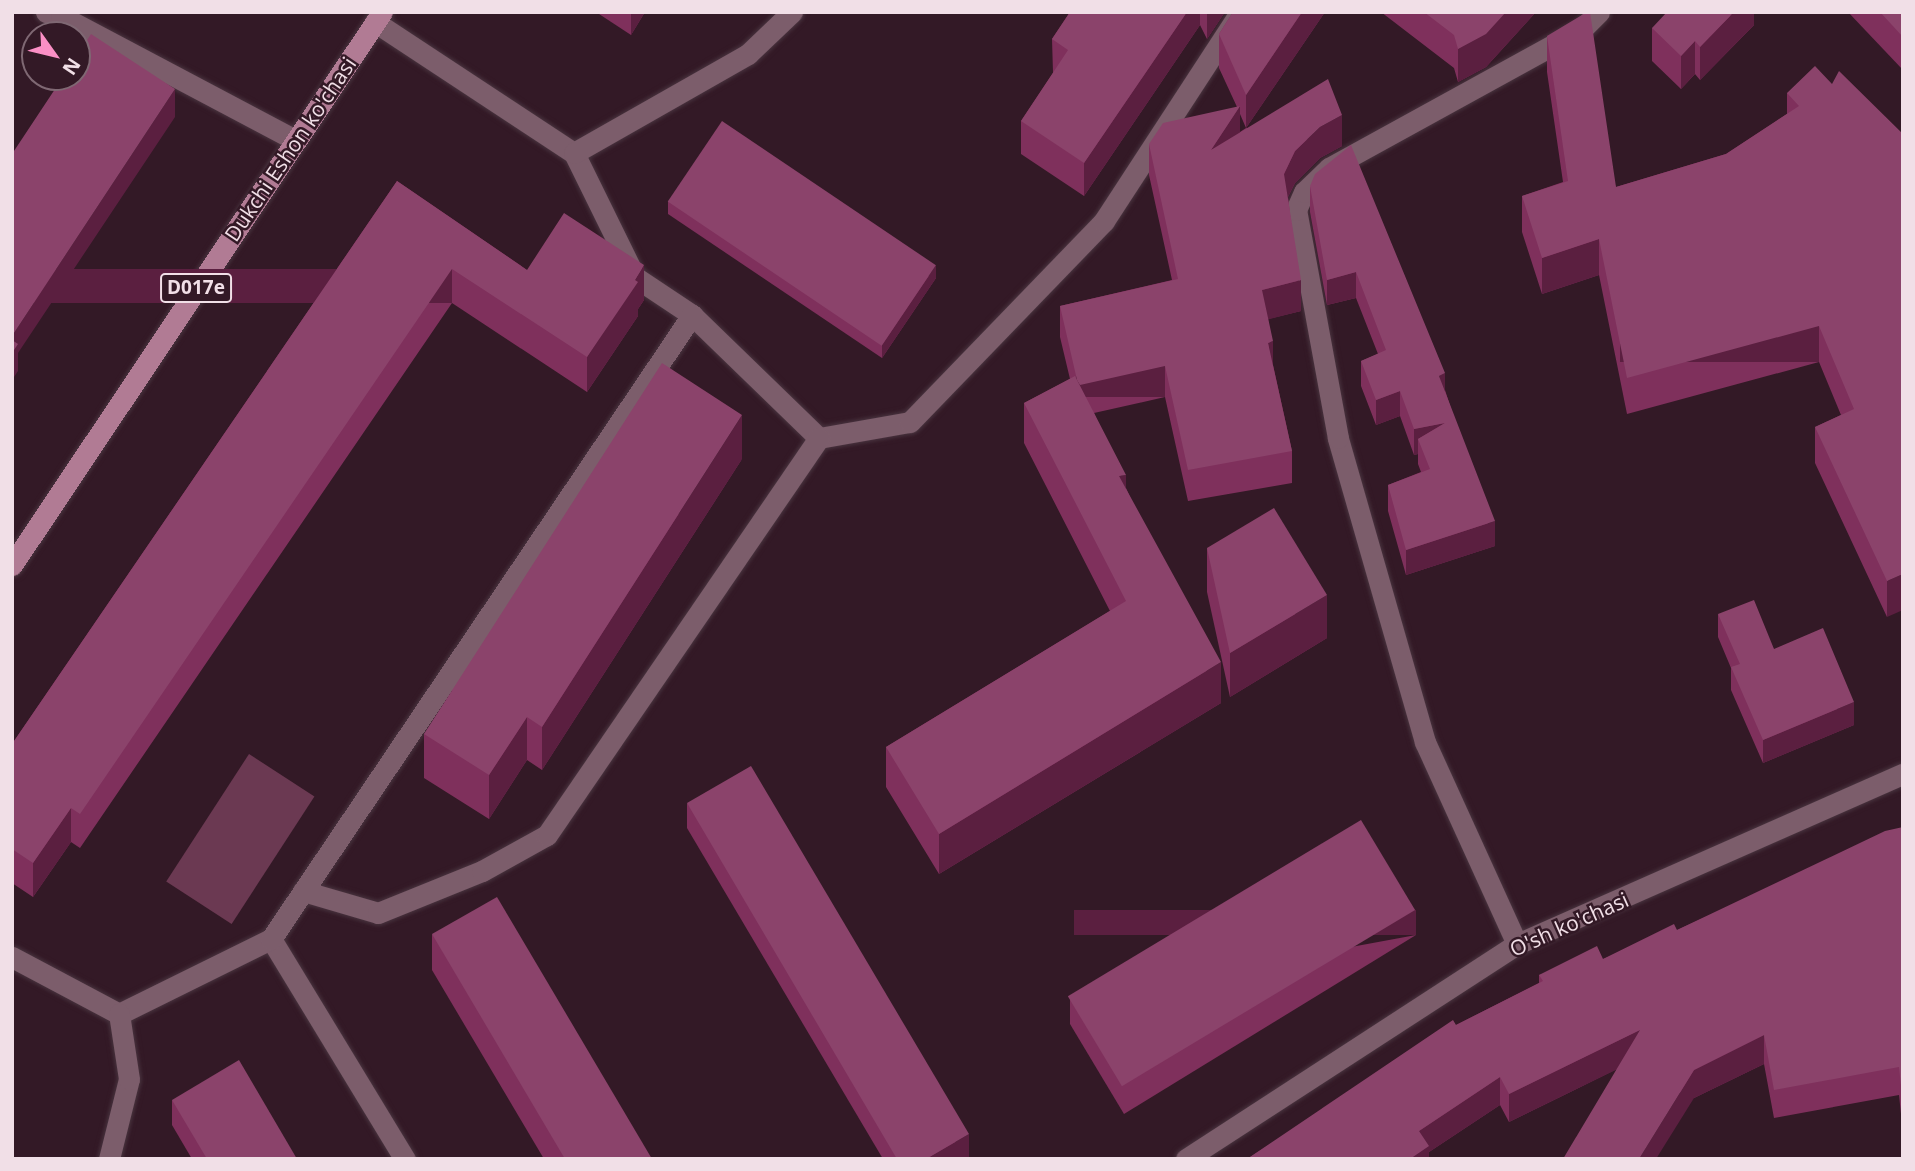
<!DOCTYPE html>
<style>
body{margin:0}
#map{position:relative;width:1915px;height:1171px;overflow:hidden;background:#331926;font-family:"Open Sans",sans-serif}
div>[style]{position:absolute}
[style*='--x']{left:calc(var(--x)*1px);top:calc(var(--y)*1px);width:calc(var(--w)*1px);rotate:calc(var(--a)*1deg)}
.green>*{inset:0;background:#6b3952;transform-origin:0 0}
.roads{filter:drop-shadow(0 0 2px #49343f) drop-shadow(0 0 2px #49343f)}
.street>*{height:21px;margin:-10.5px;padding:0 10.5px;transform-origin:10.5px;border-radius:10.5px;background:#7c5d6b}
.primary>*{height:21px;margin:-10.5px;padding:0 10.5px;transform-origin:10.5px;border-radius:10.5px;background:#b17b94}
.wall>*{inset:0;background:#7f305c}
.shaded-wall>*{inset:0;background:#5b1f40;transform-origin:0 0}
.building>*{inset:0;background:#8b436b;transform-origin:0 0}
span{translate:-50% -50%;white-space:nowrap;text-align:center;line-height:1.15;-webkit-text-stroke:5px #331926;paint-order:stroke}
.shield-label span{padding:2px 5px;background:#331926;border:2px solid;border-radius:5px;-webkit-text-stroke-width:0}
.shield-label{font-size:19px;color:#f1dfe7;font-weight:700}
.street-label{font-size:21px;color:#f1dfe7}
.frame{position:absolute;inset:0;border:14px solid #f1dfe7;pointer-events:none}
.north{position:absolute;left:21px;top:21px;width:70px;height:70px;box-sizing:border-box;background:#331926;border:2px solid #7f6873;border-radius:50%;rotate:124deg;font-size:19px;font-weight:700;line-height:28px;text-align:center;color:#f1dfe7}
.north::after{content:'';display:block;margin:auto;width:24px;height:32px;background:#fb8fc5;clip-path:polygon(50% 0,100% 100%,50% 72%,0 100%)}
</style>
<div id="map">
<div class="green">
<div style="left:249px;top:754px;width:78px;height:152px;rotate:33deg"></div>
</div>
<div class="roads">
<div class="street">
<div style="--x:46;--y:12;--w:16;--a:15"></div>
<div style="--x:61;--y:16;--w:265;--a:27.9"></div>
<div style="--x:375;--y:22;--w:238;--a:33.4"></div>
<div style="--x:574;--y:153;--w:138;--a:63.8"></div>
<div style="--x:635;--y:277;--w:69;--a:33.7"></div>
<div style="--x:692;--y:315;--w:177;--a:44.1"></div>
<div style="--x:819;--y:438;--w:92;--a:-10"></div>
<div style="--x:910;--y:422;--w:279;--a:-46"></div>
<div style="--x:1104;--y:221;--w:249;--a:-56.9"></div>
<div style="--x:574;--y:153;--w:200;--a:-29.6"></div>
<div style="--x:748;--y:54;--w:61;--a:-43.7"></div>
<div style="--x:303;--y:891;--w:78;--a:16.3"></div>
<div style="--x:378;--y:913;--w:112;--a:-22"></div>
<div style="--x:482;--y:871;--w:74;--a:-29"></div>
<div style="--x:547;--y:835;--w:481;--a:-55.6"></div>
<div style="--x:271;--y:939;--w:258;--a:58.7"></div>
<div style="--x:1517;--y:944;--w:222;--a:-114.5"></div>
<div style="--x:1425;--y:742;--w:316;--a:-106"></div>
<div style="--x:1338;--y:438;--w:232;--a:-100.4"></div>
<div style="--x:1296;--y:210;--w:20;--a:-66"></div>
<div style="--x:1304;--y:192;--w:35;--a:-44"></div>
<div style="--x:1329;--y:168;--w:289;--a:-28.8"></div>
<div style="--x:1582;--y:29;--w:24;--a:-45"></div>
<div style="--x:12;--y:957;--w:121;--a:28"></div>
<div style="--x:119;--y:1014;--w:169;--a:-26.3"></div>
<div style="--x:271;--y:939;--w:753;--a:-55.99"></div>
<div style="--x:109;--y:1159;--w:82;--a:-76"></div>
<div style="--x:129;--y:1079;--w:66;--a:-98.7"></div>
<div style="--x:1186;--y:1159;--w:395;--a:-33"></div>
<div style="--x:1517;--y:944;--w:422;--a:-23.8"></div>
</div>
<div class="primary">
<div style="--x:12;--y:565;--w:665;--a:-56.21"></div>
</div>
</div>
<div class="wall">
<div style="clip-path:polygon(596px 12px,645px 12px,631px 35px)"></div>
<div style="clip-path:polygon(1070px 12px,1225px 12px,1207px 39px,1200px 25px,1084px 196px,1021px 154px,1021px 121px,1053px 73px,1052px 39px)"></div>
<div style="clip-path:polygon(evenodd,1233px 12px,1325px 12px,1246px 128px,1342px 146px,1320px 158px,1295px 183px,1288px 197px,1301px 311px,1268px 319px,1273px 365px,1292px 451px,1292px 483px,1188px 501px,1165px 397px,1094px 413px,1126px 488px,1221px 703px,939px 874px,886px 787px,886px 747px,1110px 611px,1024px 443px,1024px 403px,1070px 379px,1060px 337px,1060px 306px,1172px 280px,1149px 175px,1149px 144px,1237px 107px,1219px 68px,1219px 34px,1233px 12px,1240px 114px,1246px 128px,1240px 132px,1240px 114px)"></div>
<div style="clip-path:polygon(1381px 12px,1536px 12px,1486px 67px,1458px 82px,1454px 68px)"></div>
<div style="clip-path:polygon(1754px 12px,1754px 25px,1700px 80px,1695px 74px,1681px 89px,1652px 61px,1652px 28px)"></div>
<div style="clip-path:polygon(1848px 12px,1903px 12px,1903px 70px)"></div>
<div style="clip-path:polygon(1547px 36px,1616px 187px,1726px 154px,1787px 114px,1787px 93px,1832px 84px,1903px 134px,1887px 617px,1815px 463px,1815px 427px,1841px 415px,1819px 362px,1627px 414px,1599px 275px,1542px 294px,1522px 232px,1522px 196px,1563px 182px,1547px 72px)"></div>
<div style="clip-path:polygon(397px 181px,527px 270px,644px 300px,638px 309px,638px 316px,587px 392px,452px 303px,80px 848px,71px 842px,33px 897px,12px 883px,12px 744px)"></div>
<div style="clip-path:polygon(1310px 186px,1445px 390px,1495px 546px,1406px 575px,1388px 511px,1388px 485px,1421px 472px,1418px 464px,1418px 454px,1414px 455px,1400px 416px,1376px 425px,1361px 386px,1361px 361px,1378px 354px,1356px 298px,1327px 305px,1310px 212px)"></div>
<div style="clip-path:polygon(668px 201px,936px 278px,882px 358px,668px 214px)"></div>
<div style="clip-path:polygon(742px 459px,542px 770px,527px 760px,489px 819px,424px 778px,424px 734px)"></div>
<div style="clip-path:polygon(1207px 548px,1327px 638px,1230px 697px,1207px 592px)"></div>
<div style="clip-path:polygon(1718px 614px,1774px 649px,1854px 725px,1763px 763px,1731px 690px,1731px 668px,1718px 637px)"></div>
<div style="clip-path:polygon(687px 803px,969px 1159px,883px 1159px,687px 828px)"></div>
<div style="clip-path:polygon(1903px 827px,1903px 1114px,1901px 1114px,1899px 1095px,1774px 1118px,1764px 1064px,1694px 1098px,1617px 1069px,1509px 1122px,1500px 1105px,1429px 1152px,1429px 1159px,1247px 1159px,1456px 1025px,1539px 983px,1539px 975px,1603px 959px,1677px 930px)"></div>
<div style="clip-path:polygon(432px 934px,652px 1159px,544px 1159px,432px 970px)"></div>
<div style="clip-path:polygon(1416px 935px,1124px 1114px,1070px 1024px,1070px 999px)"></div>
<div style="clip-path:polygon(172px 1100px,297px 1159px,192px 1159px,172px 1125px)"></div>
</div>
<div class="shaded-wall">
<div style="clip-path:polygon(631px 12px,645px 12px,631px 35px)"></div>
<div style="clip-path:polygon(1187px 12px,1200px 12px,1200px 25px,1084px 196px,1084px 163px)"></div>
<div style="clip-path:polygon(1207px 12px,1225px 12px,1207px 39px)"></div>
<div style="clip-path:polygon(1302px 12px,1325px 12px,1246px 128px,1246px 95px)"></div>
<div style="clip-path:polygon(1506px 12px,1536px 12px,1486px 67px,1458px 82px,1458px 49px)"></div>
<div style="clip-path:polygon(1734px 12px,1754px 12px,1754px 25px,1700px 80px,1700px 47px)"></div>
<div style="clip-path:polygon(1695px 41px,1695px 74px,1681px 89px,1681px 56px)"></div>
<div style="clip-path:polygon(175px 89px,175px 117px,18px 353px,18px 371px,12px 380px,12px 336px)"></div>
<div style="clip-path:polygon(1240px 106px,1240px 138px,1211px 150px)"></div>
<div style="clip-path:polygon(1342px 115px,1342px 146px,1320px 158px,1295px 183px,1284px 205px,1284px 174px,1295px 151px,1320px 127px)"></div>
<div style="clip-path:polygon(1599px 239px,1599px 275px,1542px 294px,1542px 258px)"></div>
<div style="clip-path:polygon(644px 265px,644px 300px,638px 309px,638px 316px,587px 392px,587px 357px)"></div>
<div style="clip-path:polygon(936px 265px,936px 278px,882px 358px,882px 345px)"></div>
<div style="left:452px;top:269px;width:34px;height:660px;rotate:90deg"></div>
<div style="clip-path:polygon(1356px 272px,1356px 298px,1327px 305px,1327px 280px)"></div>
<div style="clip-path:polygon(1301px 280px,1301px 311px,1262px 321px,1262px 290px)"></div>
<div style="left:1819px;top:326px;width:36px;height:199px;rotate:90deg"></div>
<div style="clip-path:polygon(1273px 341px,1273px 373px,1268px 343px)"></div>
<div style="left:1165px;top:366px;width:31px;height:89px;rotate:90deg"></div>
<div style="clip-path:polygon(1445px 373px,1445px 398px,1439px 376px)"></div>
<div style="clip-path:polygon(1400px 391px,1400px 416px,1376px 425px,1376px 400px)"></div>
<div style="clip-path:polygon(742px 415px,742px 459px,542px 770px,542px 727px)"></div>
<div style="clip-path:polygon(1445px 423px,1418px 439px,1418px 454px,1414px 455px,1414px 429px)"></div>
<div style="clip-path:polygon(1126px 475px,1126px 515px,1119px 476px)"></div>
<div style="clip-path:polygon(1495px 521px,1495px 546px,1406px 575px,1406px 550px)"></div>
<div style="clip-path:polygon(1903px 574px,1903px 610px,1887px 617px,1887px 581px)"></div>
<div style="clip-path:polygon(1327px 595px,1327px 638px,1230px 697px,1230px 653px)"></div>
<div style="clip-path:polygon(1221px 662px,1221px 703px,939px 874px,939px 834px)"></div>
<div style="clip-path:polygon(1854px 702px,1854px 725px,1763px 763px,1763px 740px)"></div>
<div style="clip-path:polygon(527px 717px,527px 760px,489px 819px,489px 775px)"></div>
<div style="clip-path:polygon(71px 808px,71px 842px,33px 897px,33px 863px)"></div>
<div style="left:1416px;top:910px;width:25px;height:342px;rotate:90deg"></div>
<div style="clip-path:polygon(1640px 1030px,1640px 1058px,1509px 1122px,1509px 1094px)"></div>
<div style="clip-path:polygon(1764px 1035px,1764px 1064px,1694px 1098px,1656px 1159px,1639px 1159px,1694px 1070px)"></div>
<div style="clip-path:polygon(1500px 1077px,1500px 1105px,1429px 1152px,1429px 1159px,1410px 1159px,1419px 1131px)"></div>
<div style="clip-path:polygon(969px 1134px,969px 1159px,926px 1159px)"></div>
</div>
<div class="building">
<div style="clip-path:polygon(1070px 12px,1187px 12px,1084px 163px,1021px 121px,1068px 50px,1052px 39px)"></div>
<div style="clip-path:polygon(1233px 12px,1302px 12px,1246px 95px,1219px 34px)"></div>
<div style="clip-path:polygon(1424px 12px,1506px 12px,1486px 34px,1458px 49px,1454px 35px)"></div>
<div style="clip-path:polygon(1587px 12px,1590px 12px,1616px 187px,1726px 154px,1799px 106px,1787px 93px,1815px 66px,1832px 84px,1839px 71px,1903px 134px,1903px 574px,1887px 581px,1815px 427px,1854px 409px,1819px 326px,1627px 378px,1599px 239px,1542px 258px,1522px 196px,1568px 181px,1547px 36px)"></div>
<div style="clip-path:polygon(1667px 12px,1734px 12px,1700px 47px,1695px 41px,1681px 56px,1652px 28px)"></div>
<div style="clip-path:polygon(1880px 12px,1903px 12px,1903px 37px)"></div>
<div style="clip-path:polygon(91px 34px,175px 89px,12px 336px,12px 154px,63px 77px,77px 77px,77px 56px)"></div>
<div style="clip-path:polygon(1328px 79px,1342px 115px,1320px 127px,1295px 151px,1284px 174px,1301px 280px,1262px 290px,1273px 341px,1268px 343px,1292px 451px,1188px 470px,1165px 366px,1080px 385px,1077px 380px,1060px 306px,1178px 279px,1149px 144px,1163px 123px,1240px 106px,1211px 150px)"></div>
<div style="left:722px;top:121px;width:258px;height:97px;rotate:34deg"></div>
<div style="clip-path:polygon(1351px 145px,1445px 373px,1439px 376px,1495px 521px,1406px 550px,1388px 485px,1430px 469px,1418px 439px,1445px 423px,1414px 429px,1400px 391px,1376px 400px,1361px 361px,1386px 350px,1356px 272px,1327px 280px,1310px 186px,1315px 174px)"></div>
<div style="clip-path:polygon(397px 181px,527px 270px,564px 213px,644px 265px,635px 280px,638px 282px,587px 357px,452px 269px,80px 814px,71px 808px,33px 863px,12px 849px,12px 744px)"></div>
<div style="clip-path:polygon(12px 340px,18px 344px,12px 353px)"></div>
<div style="clip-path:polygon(662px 363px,742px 415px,542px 727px,527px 717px,489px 775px,424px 734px)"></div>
<div style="clip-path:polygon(1075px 376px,1126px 475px,1119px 476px,1221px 662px,939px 834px,886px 747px,1126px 601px,1024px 403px)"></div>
<div style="clip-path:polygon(1274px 508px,1327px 595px,1230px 653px,1207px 548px)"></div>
<div style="clip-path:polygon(1754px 600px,1774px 649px,1823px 628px,1854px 702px,1763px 740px,1731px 667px,1740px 664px,1718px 614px)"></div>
<div style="clip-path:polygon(751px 766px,969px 1134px,926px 1159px,897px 1159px,687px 803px)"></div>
<div style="left:1361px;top:820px;width:105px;height:342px;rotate:59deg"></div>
<div style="clip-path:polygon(1903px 827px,1903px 1086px,1901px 1086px,1899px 1067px,1774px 1090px,1764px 1035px,1694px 1070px,1639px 1159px,1563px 1159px,1640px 1030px,1509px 1094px,1500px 1077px,1419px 1131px,1429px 1146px,1410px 1159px,1247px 1159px,1453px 1020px,1456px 1025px,1543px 981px,1539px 975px,1597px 946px,1603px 959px,1674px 924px,1677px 930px,1885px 831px)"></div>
<div style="clip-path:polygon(497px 897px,652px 1159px,565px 1159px,432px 934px)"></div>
<div style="clip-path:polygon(239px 1060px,297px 1159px,207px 1159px,172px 1100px)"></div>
</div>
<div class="shield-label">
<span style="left:196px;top:288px">D017e</span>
</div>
<div class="street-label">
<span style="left:290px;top:149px;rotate:-56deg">Dukchi Eshon ko'chasi</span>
<span style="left:1569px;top:924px;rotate:-24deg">O'sh ko'chasi</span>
</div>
<div class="frame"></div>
<div class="north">N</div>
</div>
